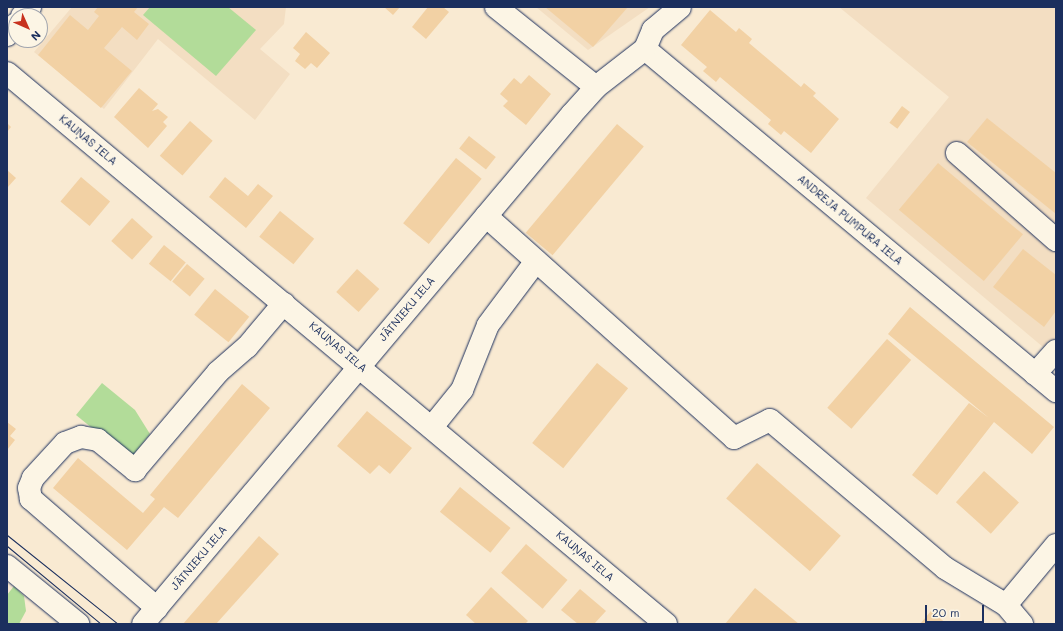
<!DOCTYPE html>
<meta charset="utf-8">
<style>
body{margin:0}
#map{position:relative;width:1063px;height:631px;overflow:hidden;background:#f9ead2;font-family:Mali,sans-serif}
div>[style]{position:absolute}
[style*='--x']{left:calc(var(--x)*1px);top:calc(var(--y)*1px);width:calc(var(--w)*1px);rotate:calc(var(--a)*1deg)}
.built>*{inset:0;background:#f3dec2}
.green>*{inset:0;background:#b2dc99}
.building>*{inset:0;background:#f2d1a4;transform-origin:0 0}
.roads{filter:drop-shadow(0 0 1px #1b2f5e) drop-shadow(0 0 1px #1b2f5e)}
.minor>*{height:22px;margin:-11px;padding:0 11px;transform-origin:11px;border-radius:11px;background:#fcf5e5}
.tram>*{height:1px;margin:-0.5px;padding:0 0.5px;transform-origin:0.5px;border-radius:0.5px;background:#1b2f5e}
span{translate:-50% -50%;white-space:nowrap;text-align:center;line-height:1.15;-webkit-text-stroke:3px #fcf5e5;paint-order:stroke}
.street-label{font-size:11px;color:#1b2f5e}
.frame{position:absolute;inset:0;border:8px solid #1b2f5e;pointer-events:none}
.north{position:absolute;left:8px;top:8px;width:40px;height:40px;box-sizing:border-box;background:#fcf5e5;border:1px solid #a2a6af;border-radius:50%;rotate:135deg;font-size:11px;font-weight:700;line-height:16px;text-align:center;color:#1b2f5e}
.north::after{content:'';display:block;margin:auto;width:14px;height:18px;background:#c8321e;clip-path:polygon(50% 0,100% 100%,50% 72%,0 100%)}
.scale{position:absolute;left:925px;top:605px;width:59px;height:18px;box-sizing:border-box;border:2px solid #1b2f5e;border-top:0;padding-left:5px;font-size:12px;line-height:14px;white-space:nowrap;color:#1b2f5e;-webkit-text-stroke:3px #fcf5e5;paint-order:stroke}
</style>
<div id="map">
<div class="built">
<div style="clip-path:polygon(72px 7px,286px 7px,284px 24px,260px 49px,290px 74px,255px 120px,158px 39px,104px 109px,34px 52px)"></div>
<div style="clip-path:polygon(536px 7px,650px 7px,588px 50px)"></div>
<div style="clip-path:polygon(839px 7px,1056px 7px,1056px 358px,866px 198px,949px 97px)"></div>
</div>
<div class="green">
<div style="clip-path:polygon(150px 7px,228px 7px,256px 30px,216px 76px,143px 15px)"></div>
<div style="clip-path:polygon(102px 383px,135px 410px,150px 434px,130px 459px,76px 415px)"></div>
<div style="clip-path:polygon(14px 586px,24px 596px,26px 611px,19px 624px,7px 624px,7px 595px)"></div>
</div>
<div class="building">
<div style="clip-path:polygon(98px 7px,138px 7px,134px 12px,149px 24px,137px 40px,122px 27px,104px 48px,132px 71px,101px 108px,38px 55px,70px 15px,88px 30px,99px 16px,94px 12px)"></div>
<div style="clip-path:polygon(384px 7px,400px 7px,393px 15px)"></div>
<div style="clip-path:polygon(428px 7px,443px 7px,449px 12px,426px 39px,412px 27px)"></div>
<div style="clip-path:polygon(545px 7px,628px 7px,593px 47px)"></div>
<div style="clip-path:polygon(710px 10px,736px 32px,739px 28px,752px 39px,749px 43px,801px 87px,804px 83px,816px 93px,813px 96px,839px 119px,811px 153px,784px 131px,781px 135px,768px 124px,771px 120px,720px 77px,716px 82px,703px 71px,707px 67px,681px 45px)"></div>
<div style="clip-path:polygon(306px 32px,330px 53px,317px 68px,311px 63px,305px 69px,295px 61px,300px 54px,293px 48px)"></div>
<div style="clip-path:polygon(529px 75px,551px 94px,526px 125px,503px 106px,508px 101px,500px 94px,514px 78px,521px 84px)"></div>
<div style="clip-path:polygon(139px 88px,158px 104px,152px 111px,158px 109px,168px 117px,163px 122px,167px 126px,148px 148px,114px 117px)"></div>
<div style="left:902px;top:106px;width:10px;height:21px;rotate:37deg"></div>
<div style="clip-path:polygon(987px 118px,1056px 173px,1056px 214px,967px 142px)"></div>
<div style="left:190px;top:121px;width:30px;height:46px;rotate:41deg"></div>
<div style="clip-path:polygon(7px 123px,11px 127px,7px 132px)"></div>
<div style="left:617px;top:124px;width:35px;height:142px;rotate:40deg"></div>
<div style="left:469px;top:136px;width:34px;height:16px;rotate:38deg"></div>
<div style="left:456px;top:158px;width:33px;height:84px;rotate:39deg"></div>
<div style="left:938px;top:163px;width:111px;height:61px;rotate:40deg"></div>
<div style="clip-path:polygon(7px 170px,16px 178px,7px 188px)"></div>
<div style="left:81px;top:177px;width:38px;height:32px;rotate:40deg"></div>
<div style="clip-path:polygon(225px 177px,248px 196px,258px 184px,273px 196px,246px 228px,209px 197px)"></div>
<div style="left:280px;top:211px;width:44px;height:33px;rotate:39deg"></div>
<div style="left:132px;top:218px;width:28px;height:31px;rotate:42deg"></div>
<div style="left:164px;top:245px;width:28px;height:24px;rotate:39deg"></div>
<div style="clip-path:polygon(1023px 249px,1056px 275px,1056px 311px,1044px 327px,993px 287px)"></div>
<div style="left:187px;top:264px;width:23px;height:23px;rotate:40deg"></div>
<div style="left:357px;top:269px;width:30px;height:31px;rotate:42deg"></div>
<div style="left:215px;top:289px;width:44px;height:33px;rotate:39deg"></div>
<div style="clip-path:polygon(910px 307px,1054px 427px,1032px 454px,994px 422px,937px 495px,912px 475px,969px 403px,989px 418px,888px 334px)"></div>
<div style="left:887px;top:339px;width:32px;height:91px;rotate:41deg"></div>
<div style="left:597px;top:363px;width:40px;height:103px;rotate:39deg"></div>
<div style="clip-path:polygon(242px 384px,270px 408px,178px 518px,164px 507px,127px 550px,53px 488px,78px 458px,143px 513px,155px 499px,150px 495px)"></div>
<div style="clip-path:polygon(367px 411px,412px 448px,390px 474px,379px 465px,370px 474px,337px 446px)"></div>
<div style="clip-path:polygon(7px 422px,16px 429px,10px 436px,15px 440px,7px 450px)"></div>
<div style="left:757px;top:463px;width:111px;height:47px;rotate:41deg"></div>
<div style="left:984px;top:471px;width:47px;height:42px;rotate:42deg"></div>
<div style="left:460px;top:487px;width:65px;height:32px;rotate:39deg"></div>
<div style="clip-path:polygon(259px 536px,279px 554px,216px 624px,183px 624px)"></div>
<div style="left:526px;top:544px;width:55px;height:38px;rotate:41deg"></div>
<div style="clip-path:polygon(491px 587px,528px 621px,525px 624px,476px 624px,466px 615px)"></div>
<div style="clip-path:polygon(755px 588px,799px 624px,725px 624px)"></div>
<div style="clip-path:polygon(580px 589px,606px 611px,594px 624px,578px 624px,561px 610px)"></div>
<div style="clip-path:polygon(931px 611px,947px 624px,920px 624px)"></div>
</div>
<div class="roads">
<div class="minor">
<div style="--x:496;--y:7;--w:128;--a:38.7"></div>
<div style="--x:22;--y:16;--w:12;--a:-48"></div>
<div style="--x:7;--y:35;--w:14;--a:-51"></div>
<div style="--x:645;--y:49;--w:535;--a:39.76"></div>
<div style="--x:7;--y:73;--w:859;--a:39.9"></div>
<div style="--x:957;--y:153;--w:132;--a:41.3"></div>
<div style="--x:486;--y:216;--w:333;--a:41.8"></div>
<div style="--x:734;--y:438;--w:40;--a:-26.6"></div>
<div style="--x:770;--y:420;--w:229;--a:40.2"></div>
<div style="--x:945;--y:568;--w:71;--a:31.2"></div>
<div style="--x:1006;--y:605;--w:25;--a:50"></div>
<div style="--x:1035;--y:374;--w:31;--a:-48"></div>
<div style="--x:432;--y:427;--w:48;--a:-51"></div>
<div style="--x:462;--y:390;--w:70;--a:-68.2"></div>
<div style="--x:488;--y:325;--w:80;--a:-53.1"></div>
<div style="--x:7;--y:566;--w:92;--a:39.2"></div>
<div style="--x:1006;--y:605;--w:78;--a:-50.2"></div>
<div style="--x:157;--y:608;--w:167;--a:-139.1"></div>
<div style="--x:31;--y:499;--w:11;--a:-100"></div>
<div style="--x:29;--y:488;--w:11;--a:-68"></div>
<div style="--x:33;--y:478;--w:47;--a:-47.6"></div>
<div style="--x:65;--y:443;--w:17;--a:-21"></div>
<div style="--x:81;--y:437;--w:17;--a:10"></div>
<div style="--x:98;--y:440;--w:48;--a:39"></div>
<div style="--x:135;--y:470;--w:128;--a:-49.7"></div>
<div style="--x:218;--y:372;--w:38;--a:-41"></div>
<div style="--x:247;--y:347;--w:57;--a:-49.9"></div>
<div style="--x:143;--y:624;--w:666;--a:-49.93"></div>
<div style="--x:572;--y:114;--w:36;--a:-48"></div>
<div style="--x:596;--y:87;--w:62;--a:-37.8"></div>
<div style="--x:645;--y:49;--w:21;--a:-67"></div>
<div style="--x:653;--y:30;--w:35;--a:-40"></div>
</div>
</div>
<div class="tram">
<div style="--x:7;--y:535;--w:142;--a:38.7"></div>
<div style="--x:7;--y:546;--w:122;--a:39.7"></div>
</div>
<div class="street-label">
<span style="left:88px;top:140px;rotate:40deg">KAUŅAS IELA</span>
<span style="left:850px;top:220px;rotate:40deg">ANDREJA PUMPURA IELA</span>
<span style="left:407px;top:309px;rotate:-50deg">JĀTNIEKU IELA</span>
<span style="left:338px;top:347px;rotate:40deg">KAUŅAS IELA</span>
<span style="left:585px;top:556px;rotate:40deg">KAUŅAS IELA</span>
<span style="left:199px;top:558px;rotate:-50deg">JĀTNIEKU IELA</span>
</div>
<div class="frame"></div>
<div class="north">N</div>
<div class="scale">20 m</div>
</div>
